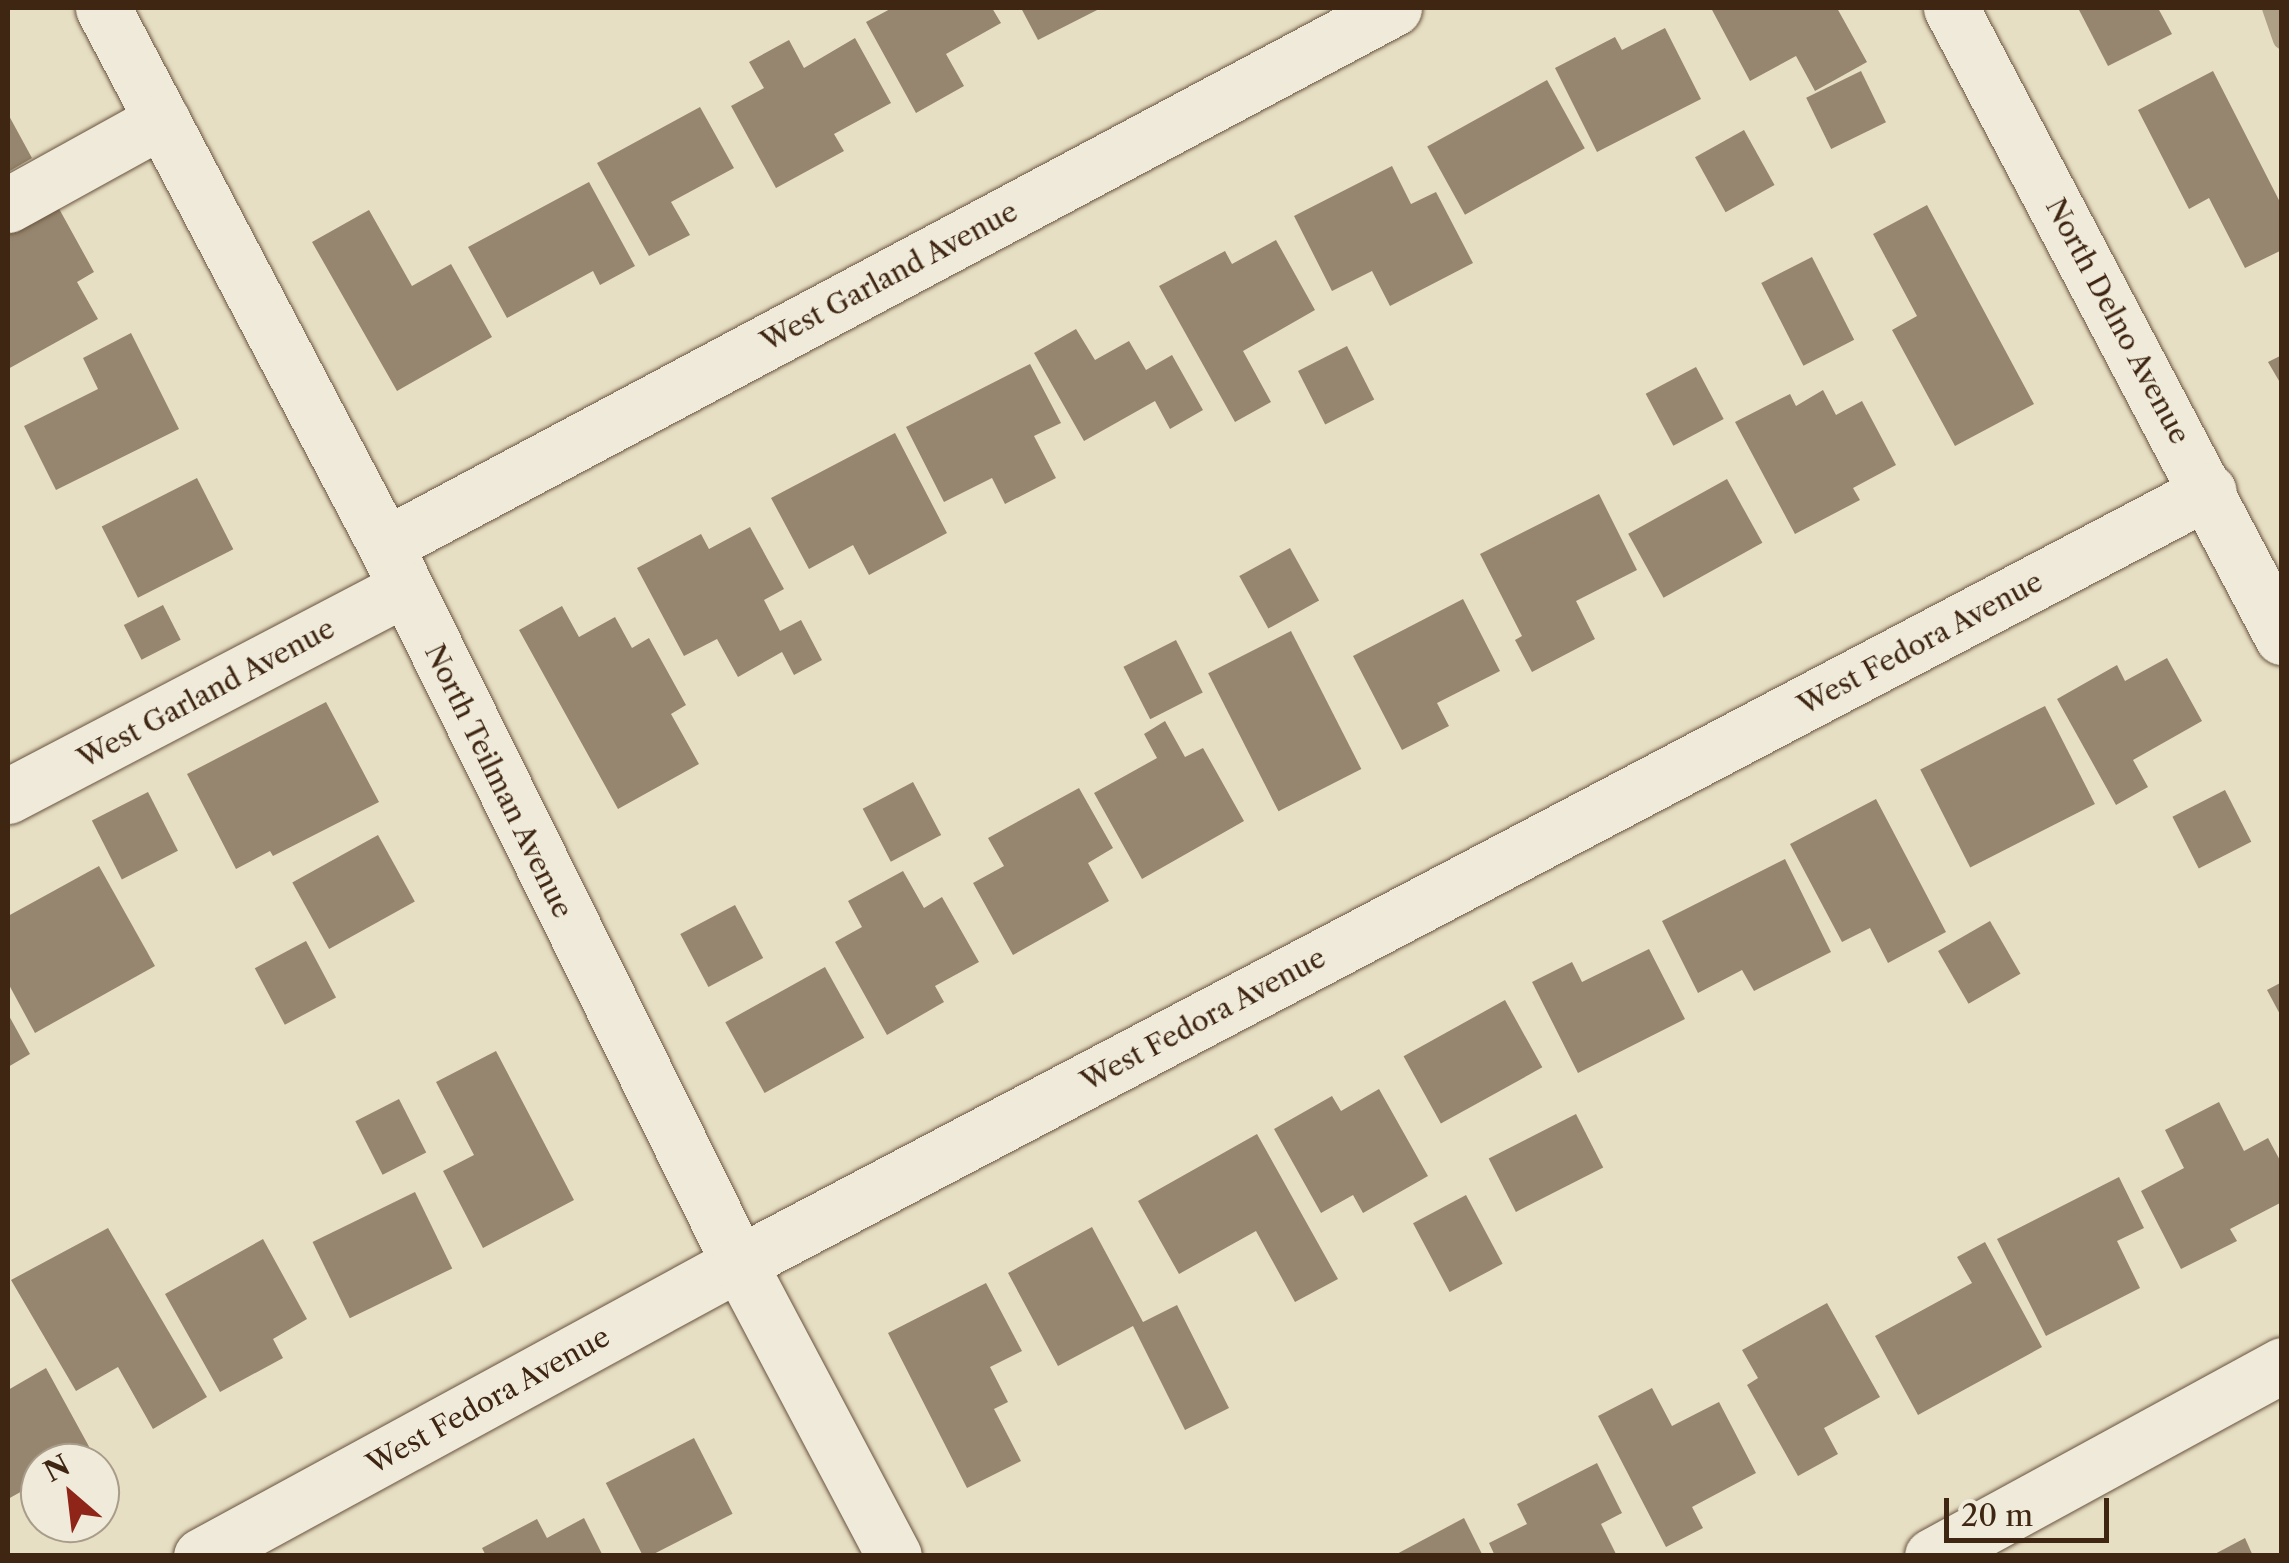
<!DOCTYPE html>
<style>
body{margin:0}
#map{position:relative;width:2289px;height:1563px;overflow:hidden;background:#e7dfc4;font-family:"Libre Caslon Text",serif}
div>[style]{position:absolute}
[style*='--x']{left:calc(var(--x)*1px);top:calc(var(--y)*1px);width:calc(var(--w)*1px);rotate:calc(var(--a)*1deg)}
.stream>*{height:18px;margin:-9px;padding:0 9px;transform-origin:9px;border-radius:9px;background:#aea087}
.building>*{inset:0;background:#96866f;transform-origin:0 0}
.roads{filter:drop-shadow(0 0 2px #69543e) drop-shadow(0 0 2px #69543e)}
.street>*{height:55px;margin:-27.5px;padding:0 27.5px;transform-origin:27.5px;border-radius:27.5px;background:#efead9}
span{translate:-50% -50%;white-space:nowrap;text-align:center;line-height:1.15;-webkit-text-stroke:10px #efead9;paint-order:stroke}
.street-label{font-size:28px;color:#3f2612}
.frame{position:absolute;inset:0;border:10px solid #3f2612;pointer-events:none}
.north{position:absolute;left:20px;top:1443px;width:100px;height:100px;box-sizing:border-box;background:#efead9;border:2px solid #a99c89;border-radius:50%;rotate:332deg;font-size:28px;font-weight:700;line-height:40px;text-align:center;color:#3f2612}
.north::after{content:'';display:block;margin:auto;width:35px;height:45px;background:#8f2418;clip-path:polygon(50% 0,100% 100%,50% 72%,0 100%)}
.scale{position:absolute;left:1944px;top:1498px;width:165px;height:45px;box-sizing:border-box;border:5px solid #3f2612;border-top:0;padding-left:12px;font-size:30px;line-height:35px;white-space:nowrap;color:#3f2612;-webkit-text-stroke:8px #efead9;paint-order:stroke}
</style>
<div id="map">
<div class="stream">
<div style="--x:2271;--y:8;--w:34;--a:71"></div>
</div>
<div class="building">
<div style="clip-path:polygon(892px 8px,992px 8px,1001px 23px,946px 54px,964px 86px,916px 113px,866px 22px)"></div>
<div style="clip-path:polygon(1021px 8px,1101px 8px,1038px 40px)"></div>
<div style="clip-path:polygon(1711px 8px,1837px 8px,1867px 62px,1815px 91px,1796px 56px,1750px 81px)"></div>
<div style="clip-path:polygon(2078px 8px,2158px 8px,2172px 34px,2108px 66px)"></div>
<div style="clip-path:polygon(1665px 28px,1701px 99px,1597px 152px,1555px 68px,1615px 37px,1622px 50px)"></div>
<div style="clip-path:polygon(855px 38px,891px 103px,834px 134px,844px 151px,776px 188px,731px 106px,764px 88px,749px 62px,789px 40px,804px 68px)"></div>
<div style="left:1861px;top:71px;width:57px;height:61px;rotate:64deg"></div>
<div style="clip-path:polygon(2213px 71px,2282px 206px,2282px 250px,2245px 268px,2209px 198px,2189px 209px,2138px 110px)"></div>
<div style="left:1547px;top:80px;width:78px;height:137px;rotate:61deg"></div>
<div style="clip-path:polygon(700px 107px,734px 168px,671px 202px,690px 235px,649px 256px,597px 163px)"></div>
<div style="clip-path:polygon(8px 114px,32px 158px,8px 172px)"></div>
<div style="left:1744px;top:130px;width:63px;height:56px;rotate:61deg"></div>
<div style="clip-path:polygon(1392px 166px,1411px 204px,1436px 192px,1473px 263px,1390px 306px,1372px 271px,1332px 291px,1294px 216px)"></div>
<div style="clip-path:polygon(589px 182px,635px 266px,600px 285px,593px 271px,507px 318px,468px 247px)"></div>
<div style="clip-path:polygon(57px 205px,94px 272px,77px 282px,98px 319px,8px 369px,8px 233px)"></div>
<div style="clip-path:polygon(1927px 205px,2034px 404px,1955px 446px,1892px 330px,1917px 316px,1873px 234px)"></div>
<div style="clip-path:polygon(369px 210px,412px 286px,451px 264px,492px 337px,397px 391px,312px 242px)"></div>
<div style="clip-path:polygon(1276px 240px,1315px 310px,1243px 351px,1271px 402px,1235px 422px,1159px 286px,1225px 251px,1232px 264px)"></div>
<div style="left:1812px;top:257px;width:93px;height:57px;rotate:63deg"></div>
<div style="clip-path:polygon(1076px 329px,1095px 360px,1129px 341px,1146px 370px,1172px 355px,1203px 410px,1170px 429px,1155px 401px,1084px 441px,1034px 353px)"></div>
<div style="clip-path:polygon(131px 333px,179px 429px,56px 490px,24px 426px,98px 389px,83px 358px)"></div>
<div style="left:1347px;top:346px;width:60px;height:55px;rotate:63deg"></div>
<div style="clip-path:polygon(2282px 355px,2282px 386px,2268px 362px)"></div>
<div style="clip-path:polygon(1030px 364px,1061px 423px,1034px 436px,1056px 478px,1005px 504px,992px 478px,944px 502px,906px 427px)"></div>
<div style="left:1696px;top:367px;width:59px;height:57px;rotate:62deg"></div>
<div style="clip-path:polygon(1823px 390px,1836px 415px,1862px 401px,1896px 465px,1853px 488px,1860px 500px,1795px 534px,1735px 422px,1790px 394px,1796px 406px)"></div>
<div style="clip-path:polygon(895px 433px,947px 533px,869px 575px,853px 545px,809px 569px,771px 498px)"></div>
<div style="left:197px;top:478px;width:80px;height:107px;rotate:63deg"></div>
<div style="left:1727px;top:479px;width:73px;height:113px;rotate:61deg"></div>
<div style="clip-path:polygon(1599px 494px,1637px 570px,1576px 601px,1595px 639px,1532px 672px,1515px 640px,1522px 636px,1480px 554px)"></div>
<div style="clip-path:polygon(750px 527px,784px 589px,764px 600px,780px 631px,801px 620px,822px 660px,794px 675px,782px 652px,738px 677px,717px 639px,684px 656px,637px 568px,701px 534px,709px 549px)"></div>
<div style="left:1290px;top:548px;width:60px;height:58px;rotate:61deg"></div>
<div style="clip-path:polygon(1463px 599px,1500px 671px,1437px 703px,1449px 726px,1402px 750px,1353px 656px)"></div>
<div style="left:163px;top:605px;width:39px;height:44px;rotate:63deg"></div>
<div style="clip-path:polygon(562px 606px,579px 637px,615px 617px,632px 648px,649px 638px,686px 705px,671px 714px,699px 764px,618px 809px,519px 630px)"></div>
<div style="left:1291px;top:631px;width:155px;height:93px;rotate:63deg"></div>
<div style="left:1176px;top:640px;width:59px;height:59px;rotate:63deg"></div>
<div style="clip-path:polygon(2167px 658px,2202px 721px,2133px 760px,2148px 787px,2116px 805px,2057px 699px,2117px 665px,2125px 681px)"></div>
<div style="clip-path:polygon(326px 702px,379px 802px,273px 856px,270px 851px,236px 869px,187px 774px)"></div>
<div style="left:2045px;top:706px;width:110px;height:140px;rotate:63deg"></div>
<div style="clip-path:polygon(1165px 721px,1185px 757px,1203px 748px,1244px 821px,1142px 879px,1094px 793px,1157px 758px,1144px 734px)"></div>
<div style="left:913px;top:782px;width:60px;height:57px;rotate:62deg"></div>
<div style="clip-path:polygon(1079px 788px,1113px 848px,1088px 863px,1109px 901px,1013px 955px,973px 883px,1004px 866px,988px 838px)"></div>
<div style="left:2225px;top:790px;width:58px;height:59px;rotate:63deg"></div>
<div style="left:148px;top:792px;width:66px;height:63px;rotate:63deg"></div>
<div style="clip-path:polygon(1876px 799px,1946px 932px,1888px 963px,1870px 928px,1842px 942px,1790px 844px)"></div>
<div style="left:378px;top:835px;width:76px;height:98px;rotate:61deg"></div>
<div style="clip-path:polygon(1785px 859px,1831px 952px,1754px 991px,1742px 970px,1698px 993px,1662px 921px)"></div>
<div style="clip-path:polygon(99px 866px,155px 966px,35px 1033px,8px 983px,8px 916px)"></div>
<div style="clip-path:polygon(903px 871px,924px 908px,942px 897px,979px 962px,935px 986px,944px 1002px,887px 1035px,835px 942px,862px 927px,848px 901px)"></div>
<div style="left:735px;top:905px;width:60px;height:62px;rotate:62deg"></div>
<div style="left:1990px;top:921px;width:61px;height:60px;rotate:60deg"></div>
<div style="left:306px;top:941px;width:64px;height:58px;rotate:62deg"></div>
<div style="clip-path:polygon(1649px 949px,1685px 1019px,1578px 1073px,1532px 982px,1572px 962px,1582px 982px)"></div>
<div style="left:825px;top:967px;width:81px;height:114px;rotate:61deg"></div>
<div style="clip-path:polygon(2282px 982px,2282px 1018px,2267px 990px)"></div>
<div style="left:1505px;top:1000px;width:77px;height:116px;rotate:61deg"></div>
<div style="clip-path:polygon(8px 1014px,30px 1054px,8px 1067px)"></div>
<div style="clip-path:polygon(496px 1051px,574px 1200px,483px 1248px,443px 1171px,474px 1155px,436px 1082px)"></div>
<div style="clip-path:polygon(1379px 1089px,1428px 1176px,1363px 1213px,1353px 1195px,1321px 1213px,1274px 1129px,1332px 1096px,1341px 1111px)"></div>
<div style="left:399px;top:1099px;width:60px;height:49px;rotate:63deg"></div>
<div style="clip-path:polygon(2219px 1102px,2244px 1151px,2268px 1138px,2282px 1164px,2282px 1202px,2230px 1229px,2237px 1241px,2181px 1269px,2141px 1191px,2184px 1168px,2165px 1130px)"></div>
<div style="left:1576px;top:1114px;width:60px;height:98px;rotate:63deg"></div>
<div style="clip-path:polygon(1257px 1134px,1338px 1279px,1295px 1302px,1256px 1231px,1179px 1274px,1138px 1201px)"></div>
<div style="clip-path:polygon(2119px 1177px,2144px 1228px,2117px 1241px,2140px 1288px,2046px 1336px,1997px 1239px)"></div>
<div style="left:415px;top:1192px;width:85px;height:114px;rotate:64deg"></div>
<div style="left:1466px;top:1195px;width:78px;height:60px;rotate:62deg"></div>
<div style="clip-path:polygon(1092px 1227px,1143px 1322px,1177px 1305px,1229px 1408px,1185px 1430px,1133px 1326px,1058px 1366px,1008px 1273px)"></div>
<div style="clip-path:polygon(108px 1228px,207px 1397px,153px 1429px,118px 1367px,76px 1391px,11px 1280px)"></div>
<div style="clip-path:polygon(263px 1239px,307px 1319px,273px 1339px,283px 1358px,220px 1392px,165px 1294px)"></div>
<div style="clip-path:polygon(1985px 1242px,2042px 1347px,1918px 1415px,1875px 1336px,1972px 1283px,1957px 1257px)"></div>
<div style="clip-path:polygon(986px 1283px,1022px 1351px,990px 1367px,1008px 1402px,994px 1409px,1021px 1461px,967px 1488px,888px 1333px)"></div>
<div style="clip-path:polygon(1827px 1303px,1880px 1397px,1824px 1428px,1838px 1454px,1798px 1476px,1747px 1385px,1758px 1378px,1742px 1350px)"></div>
<div style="clip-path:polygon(46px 1368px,92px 1452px,73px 1463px,40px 1463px,40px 1481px,8px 1499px,8px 1390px)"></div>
<div style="clip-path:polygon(1652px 1388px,1672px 1426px,1719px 1402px,1756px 1473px,1692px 1507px,1703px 1528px,1666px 1547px,1598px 1416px)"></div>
<div style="left:694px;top:1438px;width:85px;height:99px;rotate:63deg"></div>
<div style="clip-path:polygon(1597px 1463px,1622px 1513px,1601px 1524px,1617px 1556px,1495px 1556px,1489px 1543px,1527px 1524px,1517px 1504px)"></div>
<div style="clip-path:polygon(584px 1518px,603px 1556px,486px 1556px,482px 1548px,537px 1519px,547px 1538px)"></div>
<div style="clip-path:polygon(1464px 1518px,1483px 1556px,1393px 1556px)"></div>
<div style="clip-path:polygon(2245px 1538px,2253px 1556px,2211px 1556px)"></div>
</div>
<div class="roads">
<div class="street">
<div style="--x:103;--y:8;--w:607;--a:62.29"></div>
<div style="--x:385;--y:545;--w:801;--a:63.76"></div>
<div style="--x:739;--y:1263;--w:331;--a:62.1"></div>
<div style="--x:1951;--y:8;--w:711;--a:62.25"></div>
<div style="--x:8;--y:205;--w:176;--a:-28.9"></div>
<div style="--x:385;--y:545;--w:1143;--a:-28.02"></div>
<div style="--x:8;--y:796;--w:447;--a:-27.6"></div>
<div style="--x:201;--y:1556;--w:613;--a:-28.57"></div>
<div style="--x:739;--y:1263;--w:1660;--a:-27.71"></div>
<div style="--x:1932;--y:1556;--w:399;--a:-28.6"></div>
</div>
</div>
<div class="street-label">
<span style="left:889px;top:276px;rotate:-28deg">West Garland Avenue</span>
<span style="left:2118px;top:321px;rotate:62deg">North Delno Avenue</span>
<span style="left:1920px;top:643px;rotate:-28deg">West Fedora Avenue</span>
<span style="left:206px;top:693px;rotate:-28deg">West Garland Avenue</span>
<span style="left:499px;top:781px;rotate:64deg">North Teilman Avenue</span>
<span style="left:1203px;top:1019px;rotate:-28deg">West Fedora Avenue</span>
<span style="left:488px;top:1400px;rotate:-29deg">West Fedora Avenue</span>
</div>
<div class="frame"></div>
<div class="north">N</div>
<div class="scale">20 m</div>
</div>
